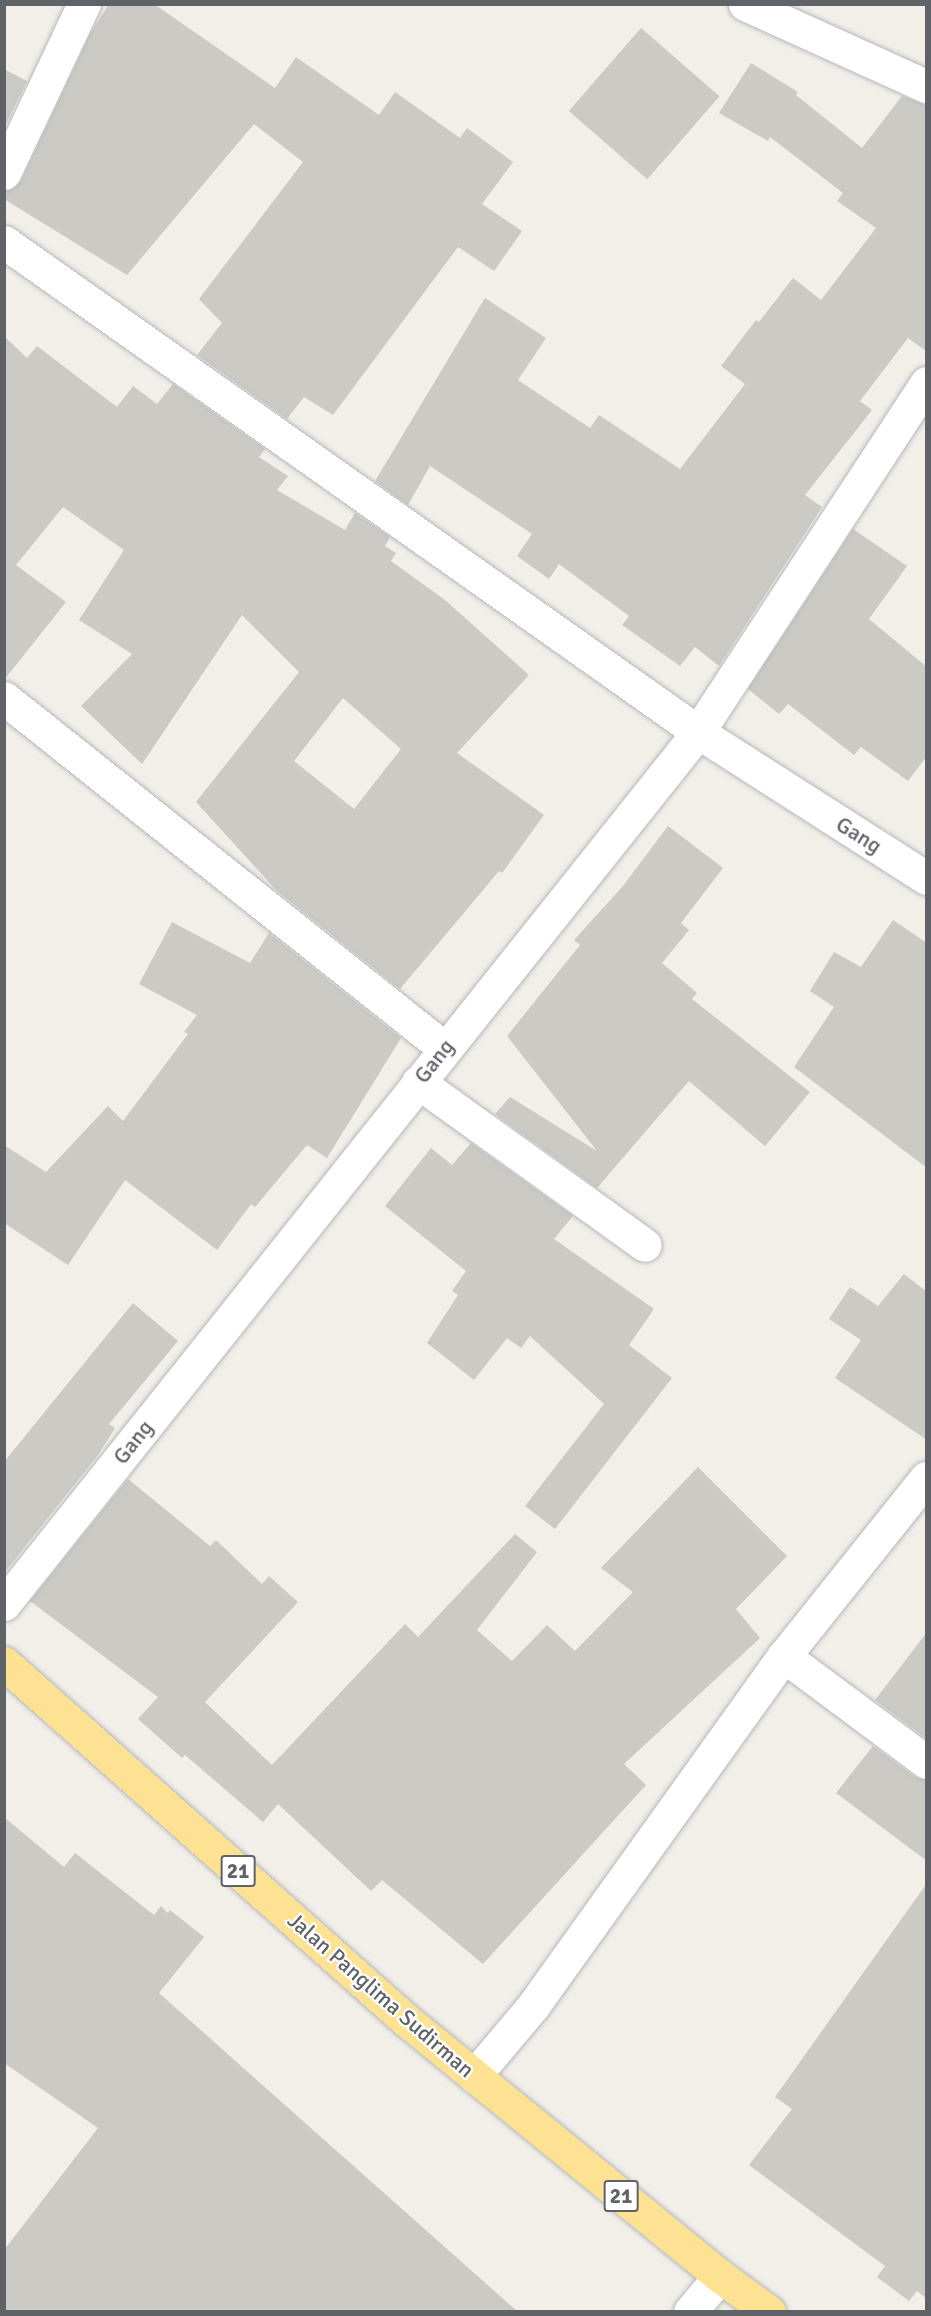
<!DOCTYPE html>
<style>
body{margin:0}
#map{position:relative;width:931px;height:2316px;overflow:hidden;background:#f1efe8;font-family:Signika,sans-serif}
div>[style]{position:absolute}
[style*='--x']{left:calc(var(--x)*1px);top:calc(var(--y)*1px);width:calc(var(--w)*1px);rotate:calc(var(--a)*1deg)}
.building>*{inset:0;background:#cccac5;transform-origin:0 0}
.roads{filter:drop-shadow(0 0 2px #b5b8bc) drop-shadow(0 0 2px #b5b8bc)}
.street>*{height:33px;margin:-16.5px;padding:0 16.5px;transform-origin:16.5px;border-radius:16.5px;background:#fff}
.secondary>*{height:33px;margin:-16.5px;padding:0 16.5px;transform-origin:16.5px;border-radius:16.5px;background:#fff}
.highway>*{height:33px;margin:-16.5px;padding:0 16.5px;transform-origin:16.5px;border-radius:16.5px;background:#fde293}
span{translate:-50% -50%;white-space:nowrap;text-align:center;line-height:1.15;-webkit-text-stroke:4.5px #fff;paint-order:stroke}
.shield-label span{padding:2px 4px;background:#fff;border:2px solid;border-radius:4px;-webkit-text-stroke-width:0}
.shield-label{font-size:21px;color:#5f6368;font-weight:700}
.street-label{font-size:22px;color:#5f6368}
.frame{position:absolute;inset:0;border:6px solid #5f6368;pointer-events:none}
</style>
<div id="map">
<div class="building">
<div style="clip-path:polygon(109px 4px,154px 4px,275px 88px,296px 57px,379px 115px,395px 92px,460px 138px,467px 128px,513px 162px,482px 204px,522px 231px,494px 271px,458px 247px,333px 415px,304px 397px,287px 419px,197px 355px,222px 323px,199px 299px,303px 162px,254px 124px,127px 275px,4px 199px,4px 192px,21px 181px,90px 34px)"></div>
<div style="left:641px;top:28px;width:104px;height:110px;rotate:41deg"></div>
<div style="clip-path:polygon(751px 63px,798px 92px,796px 95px,862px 148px,902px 96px,927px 105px,927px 352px,908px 338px,860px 401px,872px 410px,805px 495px,822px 507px,719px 666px,695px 647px,680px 666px,622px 625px,629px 616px,559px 564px,549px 579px,517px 556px,532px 534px,430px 466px,408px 505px,375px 481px,485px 298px,546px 338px,518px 380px,590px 428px,599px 415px,680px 469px,745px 384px,721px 366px,756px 320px,759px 322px,793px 278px,821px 300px,876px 228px,837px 201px,843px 193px,770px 137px,768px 141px,719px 113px)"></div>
<div style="clip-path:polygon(4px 69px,27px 81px,4px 128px)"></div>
<div style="clip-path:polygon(evenodd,4px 336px,27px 358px,37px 346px,117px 407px,133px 386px,157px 404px,173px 384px,265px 449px,259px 457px,288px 476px,277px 490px,345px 530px,355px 513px,390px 537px,385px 546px,396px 553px,391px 561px,445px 600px,529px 675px,457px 753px,544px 815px,502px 873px,499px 871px,400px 989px,276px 890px,196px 802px,299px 672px,242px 615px,142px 764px,81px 706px,132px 654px,79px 620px,124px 550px,63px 507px,16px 565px,66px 602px,4px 680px,4px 336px,343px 698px,401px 749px,354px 809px,294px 761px,343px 698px)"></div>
<div style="clip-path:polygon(853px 529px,907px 566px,869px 619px,927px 667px,927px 756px,908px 781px,861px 747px,854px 755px,788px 704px,779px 714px,748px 689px)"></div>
<div style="clip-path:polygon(668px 826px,723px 868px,681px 923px,689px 930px,662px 963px,697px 993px,692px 999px,810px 1092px,765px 1146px,689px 1081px,597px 1188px,495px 1114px,510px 1097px,597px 1151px,507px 1036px,580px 945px,574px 940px,623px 886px)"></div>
<div style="clip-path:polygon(893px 920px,927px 943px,927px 1168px,794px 1067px,834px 1007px,810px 991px,834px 952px,861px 967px)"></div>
<div style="clip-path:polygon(172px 922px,250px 963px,269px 933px,401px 1038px,327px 1158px,307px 1145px,255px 1207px,251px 1204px,217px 1250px,125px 1180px,68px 1265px,4px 1223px,4px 1145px,46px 1172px,108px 1106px,123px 1121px,188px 1034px,184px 1032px,197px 1015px,139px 984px)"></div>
<div style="clip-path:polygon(471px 1143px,573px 1216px,554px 1239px,654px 1309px,629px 1345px,672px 1378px,555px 1529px,525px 1506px,604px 1404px,530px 1336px,521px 1348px,507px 1338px,474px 1380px,427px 1343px,458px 1295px,452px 1291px,466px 1271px,385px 1206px,431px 1148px,452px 1165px)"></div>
<div style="clip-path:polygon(904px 1274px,927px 1292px,927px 1440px,835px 1378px,861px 1340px,829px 1319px,850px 1287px,878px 1306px)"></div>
<div style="clip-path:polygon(133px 1303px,178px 1341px,109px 1424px,115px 1428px,98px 1455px,4px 1573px,4px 1462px)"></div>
<div style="clip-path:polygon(698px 1467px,787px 1556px,736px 1609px,760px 1638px,624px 1764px,646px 1785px,483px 1964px,382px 1880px,371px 1891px,278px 1804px,263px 1822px,185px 1755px,182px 1758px,138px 1719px,158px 1697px,30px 1601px,128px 1479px,210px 1546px,216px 1540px,262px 1584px,269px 1576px,298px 1602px,205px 1702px,272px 1765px,405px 1624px,418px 1637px,515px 1534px,537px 1552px,477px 1630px,512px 1661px,547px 1625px,575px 1651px,633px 1592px,601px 1568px)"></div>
<div style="clip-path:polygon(927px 1632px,927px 1739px,875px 1700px)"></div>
<div style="clip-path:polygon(873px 1746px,915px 1777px,927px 1780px,927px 1861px,836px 1793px)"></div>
<div style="clip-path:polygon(4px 1817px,64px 1867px,75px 1853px,154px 1915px,161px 1906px,168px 1913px,170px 1910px,204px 1937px,159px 1993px,518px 2312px,4px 2312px,4px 2250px,98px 2128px,4px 2063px)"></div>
<div style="clip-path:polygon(927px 1883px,927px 2299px,917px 2291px,909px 2301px,877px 2277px,885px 2266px,749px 2165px,792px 2109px,775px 2097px)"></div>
</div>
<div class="roads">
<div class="street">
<div style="--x:745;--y:4;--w:199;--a:24.4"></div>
<div style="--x:4;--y:173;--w:187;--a:-64.7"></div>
<div style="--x:4;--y:242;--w:850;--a:35.22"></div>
<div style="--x:698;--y:732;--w:417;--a:-56.8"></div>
<div style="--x:4;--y:698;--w:562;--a:38.5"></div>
<div style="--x:418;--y:1082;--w:279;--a:35.7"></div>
<div style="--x:4;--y:1604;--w:1114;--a:-51.48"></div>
<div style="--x:698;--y:732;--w:271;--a:32.6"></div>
<div style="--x:784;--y:1656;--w:177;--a:36.7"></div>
<div style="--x:690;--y:2312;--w:47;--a:-50.2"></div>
</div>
<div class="secondary">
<div style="--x:474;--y:2076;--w:92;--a:-49.9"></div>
<div style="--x:533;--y:2006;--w:431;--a:-54.4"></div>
<div style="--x:784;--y:1656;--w:228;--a:-51.4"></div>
</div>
<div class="highway">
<div style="--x:4;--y:1663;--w:538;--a:41.61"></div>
<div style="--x:406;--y:2020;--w:405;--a:39.2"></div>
<div style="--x:720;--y:2276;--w:61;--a:36.3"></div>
</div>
</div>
<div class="shield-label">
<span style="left:238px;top:1871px">21</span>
<span style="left:621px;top:2196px">21</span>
</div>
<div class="street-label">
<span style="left:859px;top:835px;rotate:32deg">Gang</span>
<span style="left:434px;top:1061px;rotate:-52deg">Gang</span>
<span style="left:133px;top:1442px;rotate:-52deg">Gang</span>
<span style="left:381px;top:1995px;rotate:41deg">Jalan Panglima Sudirman</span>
</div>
<div class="frame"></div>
</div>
